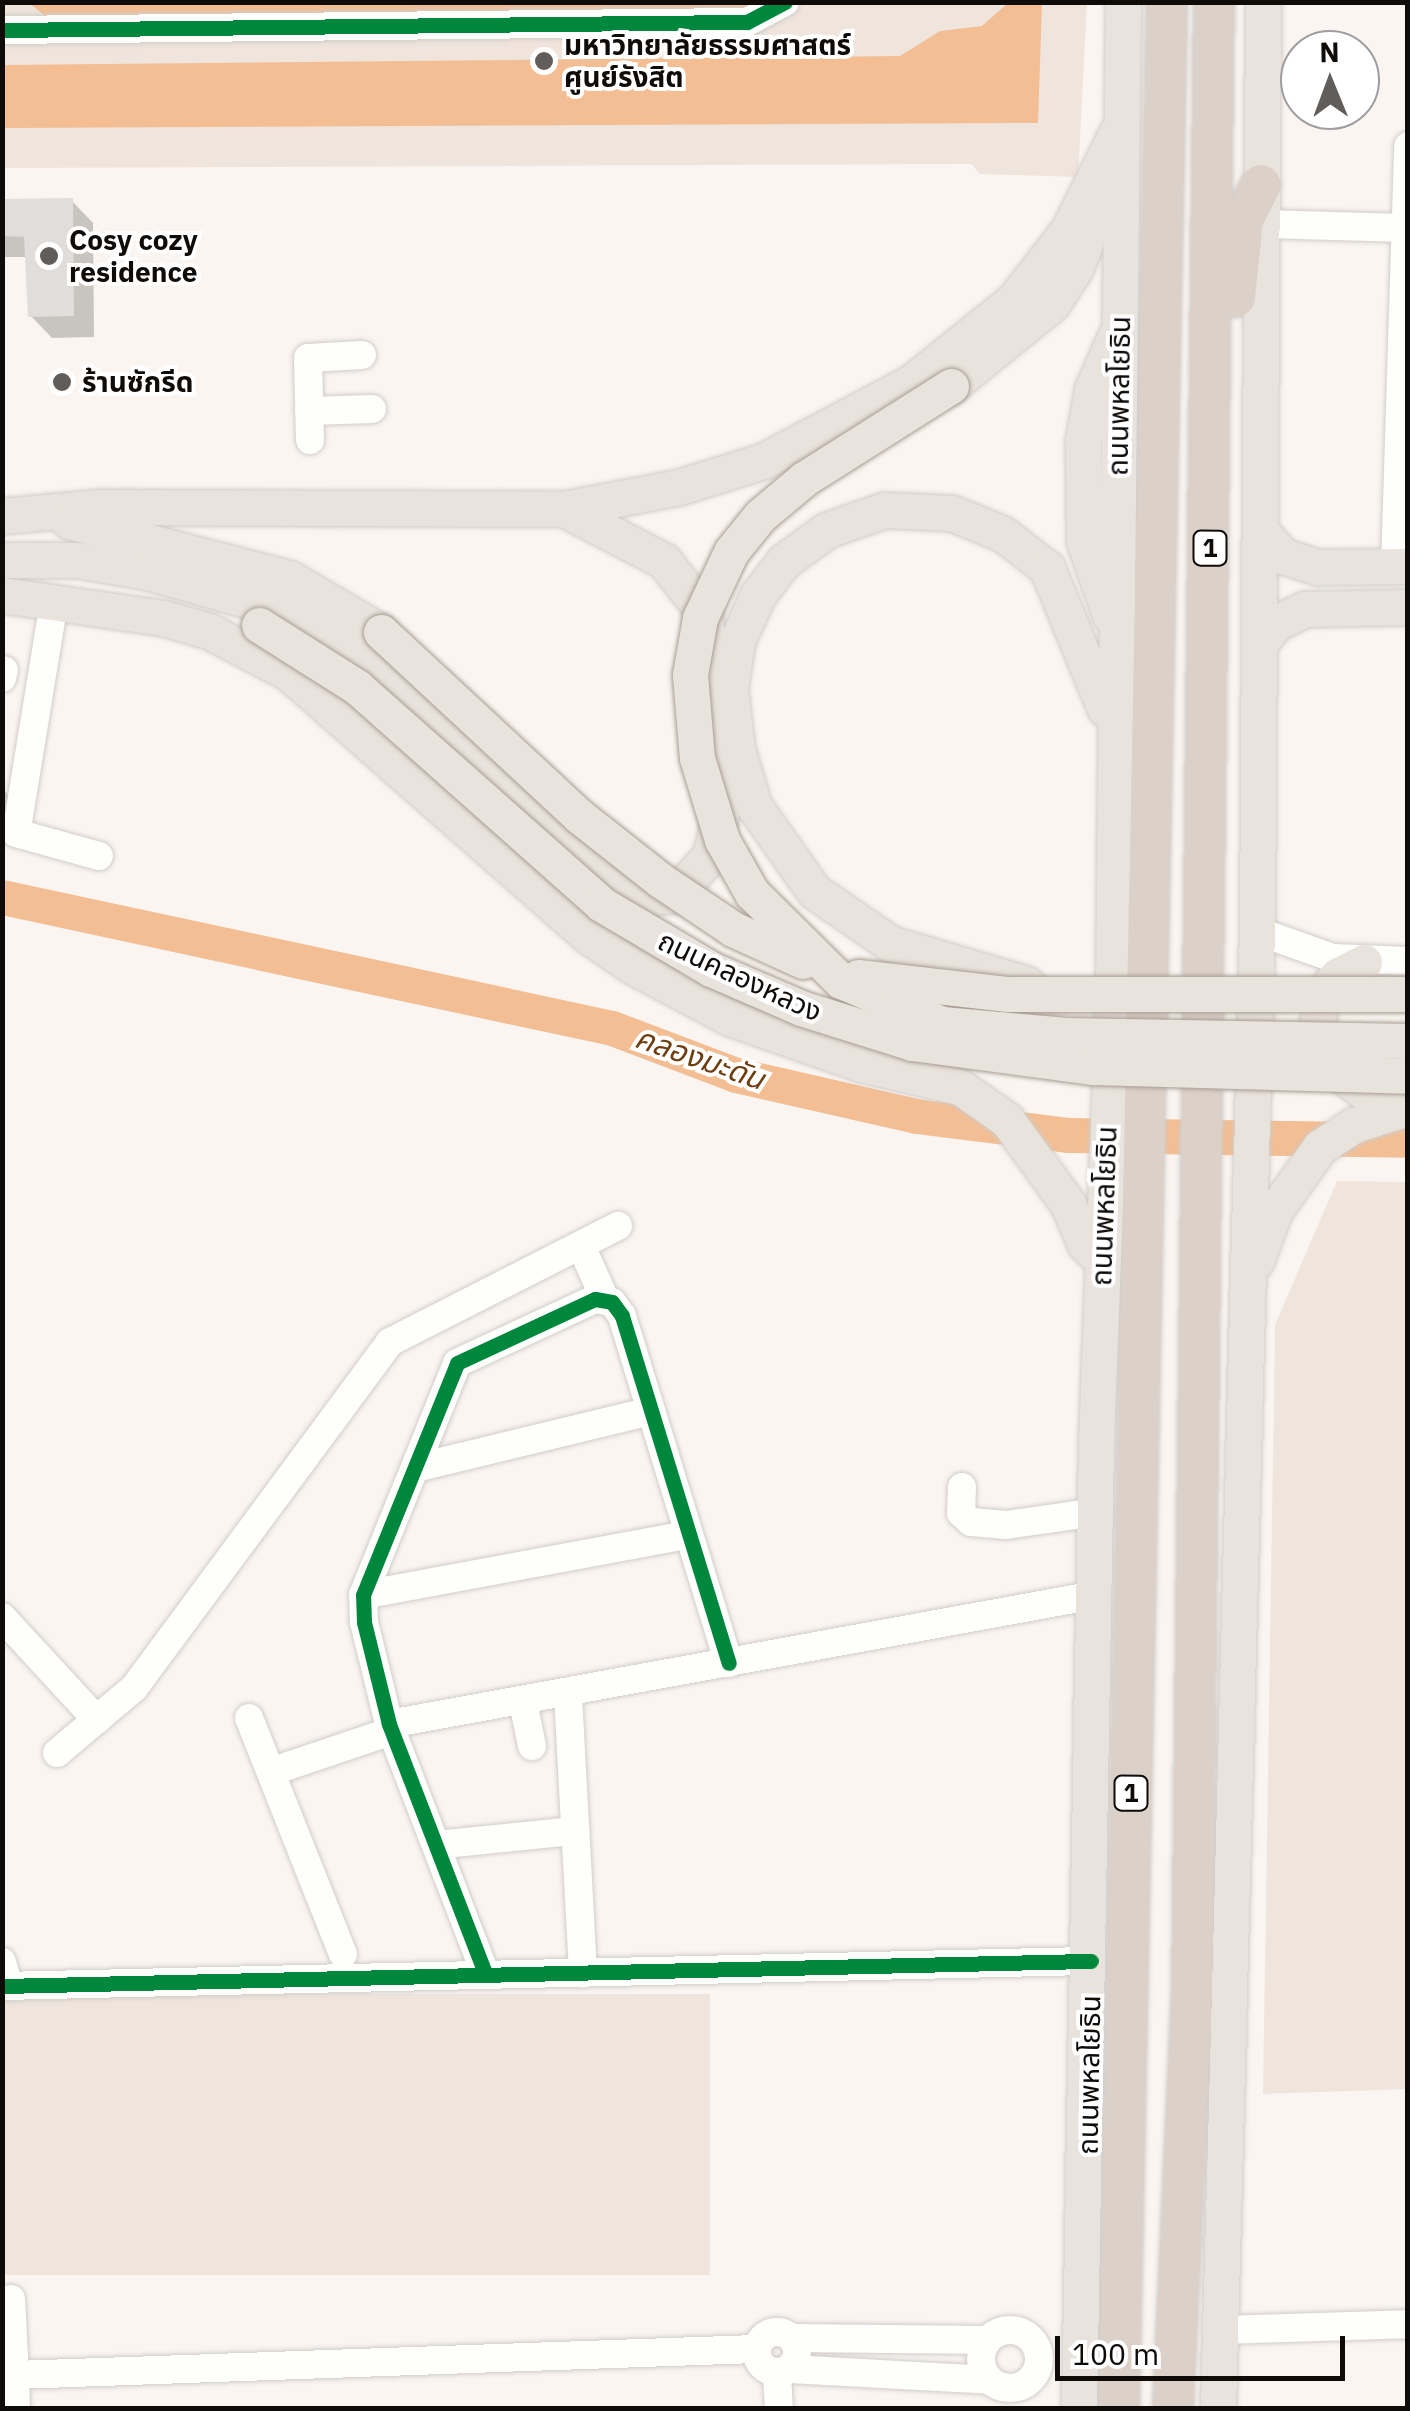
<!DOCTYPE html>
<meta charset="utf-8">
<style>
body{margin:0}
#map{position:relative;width:1410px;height:2411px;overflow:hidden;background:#faf5f1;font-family:"IBM Plex Sans","Noto Sans Thai",sans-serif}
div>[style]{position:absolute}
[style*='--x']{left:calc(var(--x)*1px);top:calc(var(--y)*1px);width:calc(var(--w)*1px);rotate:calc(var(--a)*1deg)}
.built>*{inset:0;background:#f0e5dc;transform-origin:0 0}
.water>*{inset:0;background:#f3be93}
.shadow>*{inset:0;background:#0003}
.river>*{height:35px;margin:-17.5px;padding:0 17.5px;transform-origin:17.5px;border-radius:17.5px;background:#f3be93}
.building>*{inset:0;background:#e1ddda}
.roads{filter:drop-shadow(0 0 2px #d1cdca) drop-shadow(0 0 2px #d1cdca)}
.minor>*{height:28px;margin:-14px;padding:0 14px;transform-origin:14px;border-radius:14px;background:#fefefd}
.minor>.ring{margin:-14px;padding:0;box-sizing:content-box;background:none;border:28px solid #fefefd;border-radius:50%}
.major>*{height:35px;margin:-17.5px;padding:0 17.5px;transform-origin:17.5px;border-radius:17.5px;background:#e9e3dd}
.highway>*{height:40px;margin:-20px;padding:0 20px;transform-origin:20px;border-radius:20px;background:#dbd1c9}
.bridges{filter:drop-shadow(0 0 2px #a99d93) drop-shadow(0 0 2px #a99d93)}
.major-bridge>*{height:35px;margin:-17.5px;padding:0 17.5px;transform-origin:17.5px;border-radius:17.5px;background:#e9e3dd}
.cycleway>*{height:15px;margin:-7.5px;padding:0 7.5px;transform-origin:7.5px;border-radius:7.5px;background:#00873e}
.dots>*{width:28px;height:28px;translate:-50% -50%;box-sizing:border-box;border:5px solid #fff;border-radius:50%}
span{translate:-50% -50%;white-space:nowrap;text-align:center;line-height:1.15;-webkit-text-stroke:8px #fff;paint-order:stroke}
.shield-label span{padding:2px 8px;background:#fff;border:2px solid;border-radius:8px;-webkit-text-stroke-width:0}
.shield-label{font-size:25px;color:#0e0b09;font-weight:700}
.poi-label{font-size:28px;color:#0e0b09;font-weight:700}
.left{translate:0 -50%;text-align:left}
.street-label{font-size:28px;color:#0e0b09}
.water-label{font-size:30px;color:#6e3e10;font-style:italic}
.frame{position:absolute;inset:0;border:5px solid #0e0b09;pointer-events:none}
.north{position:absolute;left:1280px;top:30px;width:100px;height:100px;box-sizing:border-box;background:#fff;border:2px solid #9f9d9d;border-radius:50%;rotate:359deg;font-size:28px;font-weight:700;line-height:40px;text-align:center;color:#0e0b09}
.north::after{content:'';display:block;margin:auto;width:35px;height:45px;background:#615d5a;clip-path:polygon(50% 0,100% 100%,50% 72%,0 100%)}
.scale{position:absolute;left:1055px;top:2336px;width:290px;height:45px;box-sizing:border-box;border:5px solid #0e0b09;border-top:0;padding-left:12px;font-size:30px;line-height:35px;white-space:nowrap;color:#0e0b09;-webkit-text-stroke:8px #fff;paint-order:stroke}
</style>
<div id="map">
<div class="built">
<div style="clip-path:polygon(2px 3px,1087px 3px,1078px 177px,980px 174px,971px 164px,3px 168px)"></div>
<div style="clip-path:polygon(1337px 1181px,1407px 1182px,1407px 2089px,1263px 2094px,1275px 1325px)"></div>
<div style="left:710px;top:1994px;width:281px;height:708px;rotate:90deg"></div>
</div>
<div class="water">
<div style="clip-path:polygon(1009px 2px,1042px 3px,1038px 123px,3px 128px,3px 65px,900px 56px,940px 31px,982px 26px)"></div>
<div style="clip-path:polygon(29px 3px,754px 3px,748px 10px,45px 16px)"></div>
</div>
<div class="shadow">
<div style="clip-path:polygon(72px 201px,93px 223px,94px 337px,52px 338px,31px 316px,27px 257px,2px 257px,2px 202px)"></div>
<div style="clip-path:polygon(2px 789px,20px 804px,13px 843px,2px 841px)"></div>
</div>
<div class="river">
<div style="--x:2;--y:897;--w:624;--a:12.12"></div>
<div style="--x:612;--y:1028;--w:133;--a:20.8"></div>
<div style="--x:736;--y:1075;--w:185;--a:12.8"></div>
<div style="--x:916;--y:1116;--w:154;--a:7.1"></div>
<div style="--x:1069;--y:1135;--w:339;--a:0.8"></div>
</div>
<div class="building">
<div style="clip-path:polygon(73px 198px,74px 316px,28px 317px,24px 237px,2px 236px,2px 199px)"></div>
</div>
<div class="roads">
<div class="minor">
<div style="--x:2;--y:30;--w:745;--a:-0.62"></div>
<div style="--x:747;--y:22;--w:43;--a:-27.8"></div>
<div style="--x:1261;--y:224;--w:147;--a:1.6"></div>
<div style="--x:309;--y:411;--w:63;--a:-1.8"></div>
<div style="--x:310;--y:440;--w:82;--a:-91.4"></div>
<div style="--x:308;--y:358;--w:54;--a:-3.2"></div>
<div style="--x:1395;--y:566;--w:420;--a:-88.2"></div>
<div style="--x:54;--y:602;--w:234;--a:99.3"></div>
<div style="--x:16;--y:833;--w:86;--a:15.5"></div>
<div style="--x:2;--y:678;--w:8;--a:-76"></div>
<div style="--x:1257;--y:931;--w:81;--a:19.6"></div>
<div style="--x:1333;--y:958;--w:75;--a:2.3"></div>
<div style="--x:581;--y:1246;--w:56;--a:65.7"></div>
<div style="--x:415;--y:1468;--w:243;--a:-13.6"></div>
<div style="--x:962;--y:1487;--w:26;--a:92"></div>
<div style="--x:961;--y:1513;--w:13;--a:42"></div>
<div style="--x:971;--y:1522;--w:35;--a:5"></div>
<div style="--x:1006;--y:1525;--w:91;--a:-8.2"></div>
<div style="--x:363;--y:1595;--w:330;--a:-10.5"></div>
<div style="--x:2;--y:1617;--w:140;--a:47.3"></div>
<div style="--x:568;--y:1695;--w:279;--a:86.9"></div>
<div style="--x:523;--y:1702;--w:45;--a:78.4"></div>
<div style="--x:249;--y:1718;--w:254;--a:68.3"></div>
<div style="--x:389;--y:1724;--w:718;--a:-10.35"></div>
<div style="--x:57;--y:1753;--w:101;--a:-40.2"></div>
<div style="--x:134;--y:1688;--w:430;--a:-53.5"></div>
<div style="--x:390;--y:1342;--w:256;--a:-27"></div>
<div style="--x:273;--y:1771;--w:126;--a:-18.6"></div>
<div style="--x:436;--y:1845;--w:140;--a:-5.8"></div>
<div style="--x:2;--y:1962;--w:25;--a:74"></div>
<div style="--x:485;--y:1973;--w:267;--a:-111.1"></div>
<div style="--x:389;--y:1724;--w:105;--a:-103.8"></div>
<div style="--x:364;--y:1622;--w:27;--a:-92"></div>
<div style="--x:363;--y:1595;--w:250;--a:-67.9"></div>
<div style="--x:457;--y:1363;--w:152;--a:-24.9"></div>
<div style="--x:595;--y:1299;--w:17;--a:10"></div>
<div style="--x:612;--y:1302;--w:17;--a:54"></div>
<div style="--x:622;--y:1316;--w:363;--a:72.9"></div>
<div style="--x:2;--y:1986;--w:1089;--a:-1.32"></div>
<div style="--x:11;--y:2299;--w:76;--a:87"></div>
<div class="ring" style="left:981px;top:2330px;width:30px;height:30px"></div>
<div style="--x:1220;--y:2330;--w:188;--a:-1.8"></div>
<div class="ring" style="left:757px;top:2332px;width:12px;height:12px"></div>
<div style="--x:793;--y:2338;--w:194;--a:0.6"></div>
<div style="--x:789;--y:2369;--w:201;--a:3.1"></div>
<div style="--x:777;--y:2373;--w:35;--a:87"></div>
<div style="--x:16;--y:2408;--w:33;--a:-92"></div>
<div style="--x:15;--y:2375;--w:742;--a:-2.01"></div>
</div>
<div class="major">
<div style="--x:951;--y:386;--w:130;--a:-39.1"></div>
<div style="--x:1052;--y:304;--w:44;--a:-57"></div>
<div style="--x:1076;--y:267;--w:64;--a:-69"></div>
<div style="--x:2;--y:516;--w:99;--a:-5.2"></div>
<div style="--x:101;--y:507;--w:463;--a:0.2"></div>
<div style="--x:564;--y:509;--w:117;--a:-10.8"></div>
<div style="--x:679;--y:487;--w:88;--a:-17.2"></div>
<div style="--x:763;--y:461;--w:169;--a:-27.9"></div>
<div style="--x:912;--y:382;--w:131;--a:-38.8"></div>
<div style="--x:1014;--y:300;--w:90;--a:-52.2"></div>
<div style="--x:1069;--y:229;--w:108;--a:-63.7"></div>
<div style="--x:69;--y:521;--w:229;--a:14.6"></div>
<div style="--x:291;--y:579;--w:104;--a:30.5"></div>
<div style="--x:1261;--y:531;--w:33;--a:49"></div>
<div style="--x:1283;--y:556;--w:36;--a:18"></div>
<div style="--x:1317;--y:567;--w:91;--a:-0.6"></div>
<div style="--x:2;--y:560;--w:75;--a:0"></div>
<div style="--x:77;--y:560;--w:72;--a:9.6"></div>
<div style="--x:148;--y:572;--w:139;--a:15.8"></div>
<div style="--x:282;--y:610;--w:90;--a:29.4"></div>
<div style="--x:360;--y:654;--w:92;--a:38.4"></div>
<div style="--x:432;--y:711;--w:257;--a:42"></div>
<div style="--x:623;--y:883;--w:30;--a:27"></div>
<div style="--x:650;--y:897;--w:24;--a:-5"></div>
<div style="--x:674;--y:895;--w:53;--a:-47.3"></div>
<div style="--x:710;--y:856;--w:60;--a:-75.5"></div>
<div style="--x:725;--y:798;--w:187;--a:-96.4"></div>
<div style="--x:704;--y:612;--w:65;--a:-128.1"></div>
<div style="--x:664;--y:561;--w:113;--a:-152.5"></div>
<div style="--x:2;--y:595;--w:163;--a:8.1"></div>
<div style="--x:163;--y:618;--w:48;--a:15.8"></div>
<div style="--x:209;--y:631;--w:90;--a:27.7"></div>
<div style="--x:289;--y:673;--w:400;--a:41.3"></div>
<div style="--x:590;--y:937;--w:51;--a:34.6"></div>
<div style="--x:632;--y:966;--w:111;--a:28"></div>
<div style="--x:730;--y:1018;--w:139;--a:19.3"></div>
<div style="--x:861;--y:1064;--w:102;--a:13.1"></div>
<div style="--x:960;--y:1087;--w:57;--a:35.1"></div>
<div style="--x:1007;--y:1120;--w:104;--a:54"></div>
<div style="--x:1068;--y:1204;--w:43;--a:67"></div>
<div style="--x:1085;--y:1244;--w:23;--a:43"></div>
<div style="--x:1110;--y:615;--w:78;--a:-109.4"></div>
<div style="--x:1084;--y:541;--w:100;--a:-90.6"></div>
<div style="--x:1083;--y:441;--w:52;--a:-80"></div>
<div style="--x:1092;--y:390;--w:58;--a:-66.5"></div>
<div style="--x:1260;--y:643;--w:26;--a:-51"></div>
<div style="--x:1276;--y:623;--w:32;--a:-26"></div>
<div style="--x:1305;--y:609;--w:103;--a:-1.1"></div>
<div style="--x:1364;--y:962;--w:29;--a:153"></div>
<div style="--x:1338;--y:975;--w:26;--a:130"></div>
<div style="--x:1321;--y:995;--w:41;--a:97"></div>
<div style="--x:1316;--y:1036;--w:25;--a:76"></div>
<div style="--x:1322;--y:1060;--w:56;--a:37.1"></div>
<div style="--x:1367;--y:1094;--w:41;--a:5.6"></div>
<div style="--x:1027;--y:984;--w:142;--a:-163.6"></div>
<div style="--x:891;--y:944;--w:93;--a:-145.5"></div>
<div style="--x:814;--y:891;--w:104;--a:-125.2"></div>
<div style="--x:754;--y:806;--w:59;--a:-106.6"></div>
<div style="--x:737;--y:749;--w:60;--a:-96.7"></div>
<div style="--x:730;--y:689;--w:49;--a:-81.7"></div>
<div style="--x:737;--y:641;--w:51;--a:-65.5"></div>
<div style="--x:758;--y:595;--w:43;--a:-52.6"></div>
<div style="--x:784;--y:561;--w:53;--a:-35.8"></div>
<div style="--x:827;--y:530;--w:60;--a:-19.3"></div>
<div style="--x:884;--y:510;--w:68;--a:2.5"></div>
<div style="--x:952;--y:513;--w:55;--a:22.4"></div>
<div style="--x:1003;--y:534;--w:56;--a:37.7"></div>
<div style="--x:1047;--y:568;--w:152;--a:67.6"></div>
<div style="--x:1256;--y:1261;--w:54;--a:-69.6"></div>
<div style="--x:1275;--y:1210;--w:77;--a:-54.5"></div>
<div style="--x:1320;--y:1147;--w:40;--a:-32.9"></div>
<div style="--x:1354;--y:1125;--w:57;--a:-17.5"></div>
<div style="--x:1079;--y:2408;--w:968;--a:-88.99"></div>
<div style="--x:1096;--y:1440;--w:449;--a:-87.8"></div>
<div style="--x:1113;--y:991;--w:989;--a:-89.42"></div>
<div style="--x:1218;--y:2408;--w:1478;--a:-88.49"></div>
<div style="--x:1257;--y:931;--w:929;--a:-89.63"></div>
</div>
<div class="highway">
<div style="--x:1235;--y:297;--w:77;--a:-84.1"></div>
<div style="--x:1243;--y:220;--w:39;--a:-63"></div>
<div style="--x:1119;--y:2408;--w:2406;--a:-88.86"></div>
<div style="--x:1173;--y:2408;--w:416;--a:-87.4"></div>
<div style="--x:1192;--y:1992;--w:1990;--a:-89.37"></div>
</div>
</div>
<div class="bridges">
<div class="major-bridge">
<div style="--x:951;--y:386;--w:174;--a:147.7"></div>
<div style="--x:804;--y:479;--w:57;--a:139.9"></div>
<div style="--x:760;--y:516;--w:46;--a:128.9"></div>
<div style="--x:731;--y:552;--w:73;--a:115.2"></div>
<div style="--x:700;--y:618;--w:58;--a:100"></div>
<div style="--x:690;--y:675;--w:83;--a:85.2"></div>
<div style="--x:697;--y:758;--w:86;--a:73"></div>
<div style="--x:722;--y:840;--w:61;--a:60.5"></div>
<div style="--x:752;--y:893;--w:125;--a:44.7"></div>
<div style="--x:841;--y:981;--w:110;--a:23.1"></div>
<div style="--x:942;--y:1024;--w:124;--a:5.1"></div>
<div style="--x:1066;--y:1035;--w:342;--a:1"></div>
<div style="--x:259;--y:625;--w:116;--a:32.3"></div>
<div style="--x:357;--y:687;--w:327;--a:41.6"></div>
<div style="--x:601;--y:904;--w:128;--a:30.6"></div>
<div style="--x:711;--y:969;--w:98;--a:23.4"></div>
<div style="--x:801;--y:1008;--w:116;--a:17.5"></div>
<div style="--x:912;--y:1043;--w:183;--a:7.6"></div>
<div style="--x:1093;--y:1067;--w:315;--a:1.6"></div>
<div style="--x:381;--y:632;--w:270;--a:42.9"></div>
<div style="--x:579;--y:816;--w:103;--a:38.3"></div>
<div style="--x:660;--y:880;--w:88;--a:33.9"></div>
<div style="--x:733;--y:929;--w:77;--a:24.6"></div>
<div style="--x:858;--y:977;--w:151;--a:6.5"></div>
<div style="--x:1008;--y:994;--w:400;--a:0"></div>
</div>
</div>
<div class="cycleway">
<div style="--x:2;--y:30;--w:745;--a:-0.62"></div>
<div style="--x:747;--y:22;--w:43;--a:-27.8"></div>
<div style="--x:485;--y:1973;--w:267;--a:-111.1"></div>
<div style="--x:389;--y:1724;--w:105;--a:-103.8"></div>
<div style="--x:364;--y:1622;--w:27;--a:-92"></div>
<div style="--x:363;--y:1595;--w:250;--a:-67.9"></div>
<div style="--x:457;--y:1363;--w:152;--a:-24.9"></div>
<div style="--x:595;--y:1299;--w:17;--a:10"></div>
<div style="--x:612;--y:1302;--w:17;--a:54"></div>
<div style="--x:622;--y:1316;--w:363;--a:72.9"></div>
<div style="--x:2;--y:1986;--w:1089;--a:-1.32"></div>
</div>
<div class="dots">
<div style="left:544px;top:61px;background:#615d5a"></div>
<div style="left:49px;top:256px;background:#615d5a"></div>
<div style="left:62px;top:382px;background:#615d5a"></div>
</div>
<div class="shield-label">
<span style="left:1210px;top:548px">1</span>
<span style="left:1131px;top:1793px">1</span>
</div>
<div class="poi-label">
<span class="left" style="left:564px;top:61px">มหาวิทยาลัยธรรมศาสตร์<br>ศูนย์รังสิต</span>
<span class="left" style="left:69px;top:256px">Cosy cozy<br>residence</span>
<span class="left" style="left:82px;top:382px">ร้านซักรีด</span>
</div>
<div class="street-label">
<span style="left:1119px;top:396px;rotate:-89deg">ถนนพหลโยธิน</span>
<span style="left:740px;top:976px;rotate:25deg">ถนนคลองหลวง</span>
<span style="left:1104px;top:1206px;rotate:-88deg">ถนนพหลโยธิน</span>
<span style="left:1089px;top:2075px;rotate:-89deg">ถนนพหลโยธิน</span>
</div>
<div class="water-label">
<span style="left:700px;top:1058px;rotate:19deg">คลองมะดัน</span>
</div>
<div class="frame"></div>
<div class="north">N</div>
<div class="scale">100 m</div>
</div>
